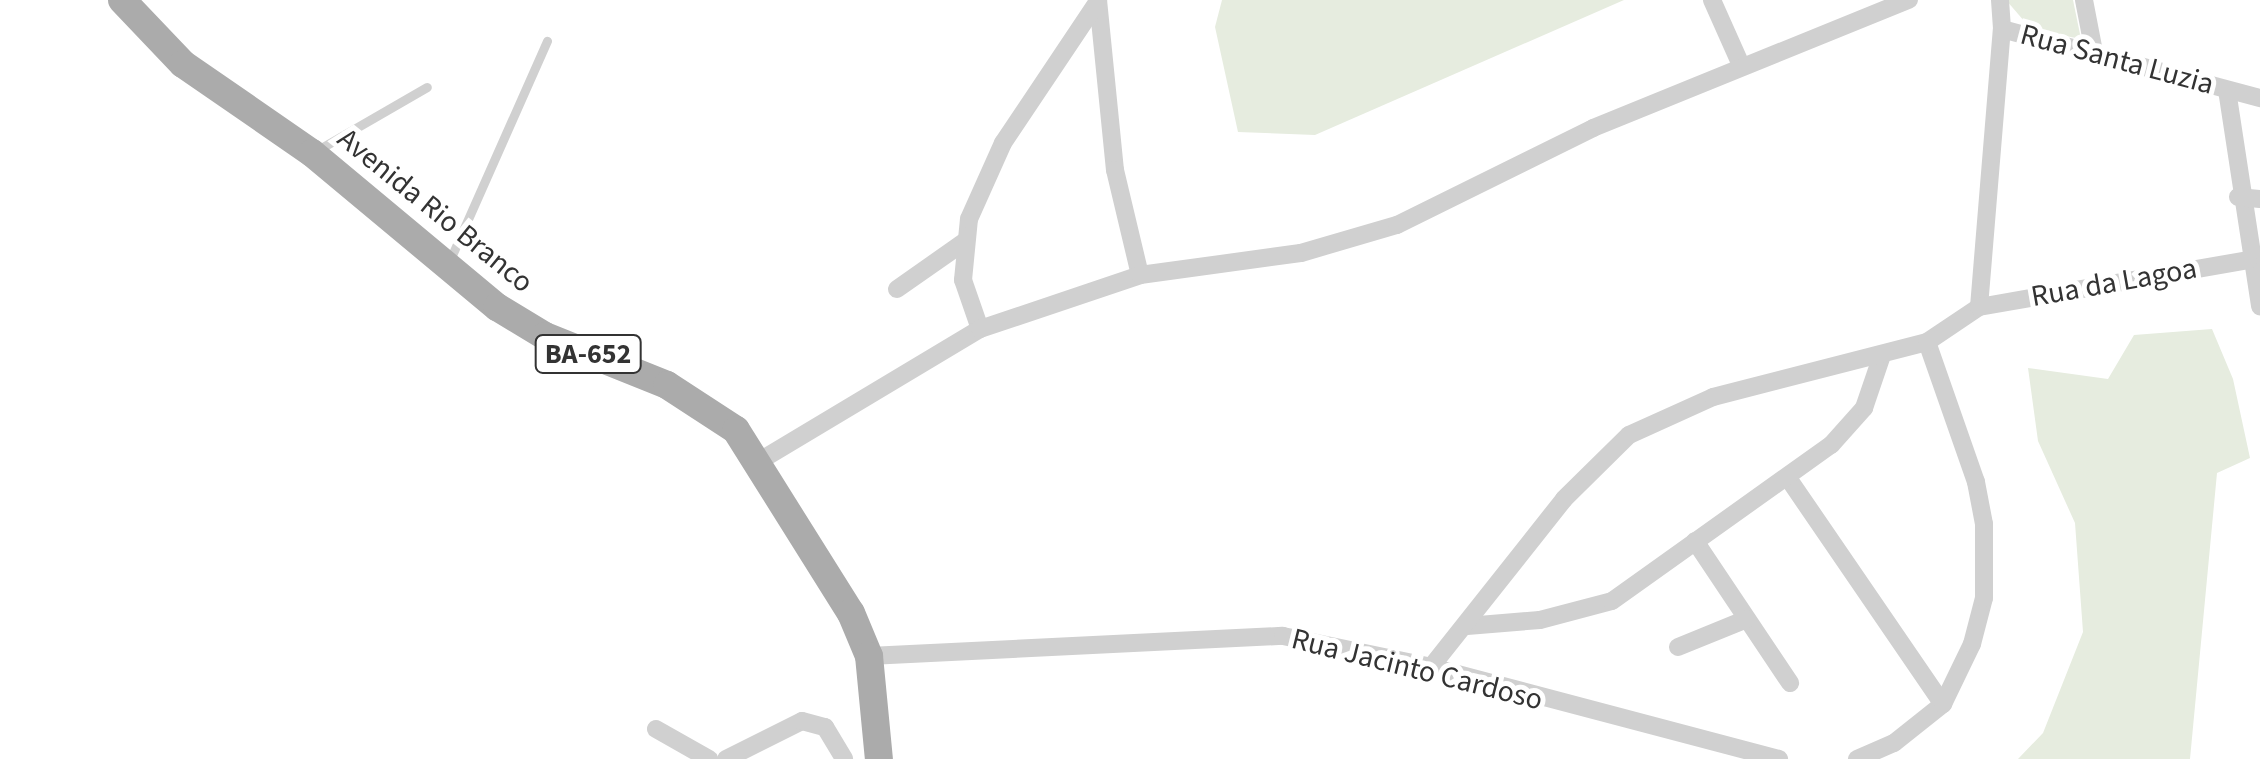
<!DOCTYPE html>
<style>
body{margin:0}
#map{position:relative;width:2260px;height:759px;overflow:hidden;background:#fff;font-family:"Source Sans 3",sans-serif}
div>[style]{position:absolute}
[style*='--x']{left:calc(var(--x)*1px);top:calc(var(--y)*1px);width:calc(var(--w)*1px);rotate:calc(var(--a)*1deg)}
.green>*{inset:0;background:#e6ecdf}
.lane>*{height:9px;margin:-4.5px;padding:0 4.5px;transform-origin:4.5px;border-radius:4.5px;background:#d0d0d0}
.street>*{height:18px;margin:-9px;padding:0 9px;transform-origin:9px;border-radius:9px;background:#d0d0d0}
.primary>*{height:28px;margin:-14px;padding:0 14px;transform-origin:14px;border-radius:14px;background:#ababab}
span{translate:-50% -50%;white-space:nowrap;text-align:center;line-height:1.15;-webkit-text-stroke:10px #fff;paint-order:stroke}
.shield-label span{padding:2px 8px;background:#fff;border:2px solid;border-radius:8px;-webkit-text-stroke-width:0}
.shield-label{font-size:28px;color:#333;font-weight:700}
.street-label{font-size:30px;color:#333}
</style>
<div id="map">
<div class="green">
<div style="clip-path:polygon(1222px 0,1624px 0,1315px 135px,1238px 132px,1215px 27px)"></div>
<div style="clip-path:polygon(2006px 0,2073px 0,2081px 39px,2031px 29px)"></div>
<div style="clip-path:polygon(2212px 329px,2233px 379px,2250px 458px,2217px 473px,2190px 759px,2018px 759px,2043px 733px,2083px 632px,2075px 523px,2038px 441px,2028px 368px,2108px 379px,2134px 335px)"></div>
</div>
<div class="lane">
<div style="--x:316;--y:151;--w:128;--a:-30"></div>
<div style="--x:449;--y:262;--w:242;--a:-66.1"></div>
</div>
<div class="street">
<div style="--x:1098;--y:0;--w:171;--a:84.3"></div>
<div style="--x:1115;--y:170;--w:108;--a:76.6"></div>
<div style="--x:1712;--y:0;--w:69;--a:66"></div>
<div style="--x:2000;--y:0;--w:29;--a:86"></div>
<div style="--x:2002;--y:29;--w:267;--a:15"></div>
<div style="--x:2084;--y:0;--w:58;--a:79.1"></div>
<div style="--x:2227;--y:90;--w:219;--a:81.3"></div>
<div style="--x:2238;--y:197;--w:22;--a:5"></div>
<div style="--x:897;--y:289;--w:82;--a:-35"></div>
<div style="--x:1979;--y:307;--w:279;--a:-85.3"></div>
<div style="--x:980;--y:329;--w:52;--a:-109.1"></div>
<div style="--x:963;--y:280;--w:61;--a:-84.4"></div>
<div style="--x:969;--y:219;--w:83;--a:-65.9"></div>
<div style="--x:1003;--y:143;--w:171;--a:-56.2"></div>
<div style="--x:761;--y:460;--w:255;--a:-30.9"></div>
<div style="--x:980;--y:329;--w:169;--a:-18.6"></div>
<div style="--x:1140;--y:275;--w:162;--a:-7.8"></div>
<div style="--x:1301;--y:253;--w:100;--a:-16.3"></div>
<div style="--x:1397;--y:225;--w:219;--a:-26.3"></div>
<div style="--x:1593;--y:128;--w:341;--a:-22.1"></div>
<div style="--x:1788;--y:478;--w:274;--a:55.6"></div>
<div style="--x:1695;--y:541;--w:171;--a:56.2"></div>
<div style="--x:1467;--y:626;--w:73;--a:-4.7"></div>
<div style="--x:1540;--y:620;--w:74;--a:-14.8"></div>
<div style="--x:1612;--y:601;--w:269;--a:-35.5"></div>
<div style="--x:1831;--y:445;--w:50;--a:-48.3"></div>
<div style="--x:1864;--y:408;--w:53;--a:-71.2"></div>
<div style="--x:1678;--y:647;--w:74;--a:-22.1"></div>
<div style="--x:869;--y:656;--w:414;--a:-2.8"></div>
<div style="--x:1283;--y:636;--w:151;--a:11.8"></div>
<div style="--x:1431;--y:667;--w:360;--a:14.8"></div>
<div style="--x:1431;--y:667;--w:214;--a:-51.6"></div>
<div style="--x:1564;--y:499;--w:91;--a:-44.6"></div>
<div style="--x:1629;--y:435;--w:92;--a:-24.3"></div>
<div style="--x:1713;--y:397;--w:221;--a:-14.4"></div>
<div style="--x:656;--y:729;--w:61;--a:29.5"></div>
<div style="--x:726;--y:759;--w:85;--a:-26.6"></div>
<div style="--x:802;--y:721;--w:24;--a:15"></div>
<div style="--x:825;--y:727;--w:37;--a:59"></div>
<div style="--x:1857;--y:759;--w:40;--a:-23.4"></div>
<div style="--x:1894;--y:743;--w:63;--a:-38.5"></div>
<div style="--x:1943;--y:704;--w:67;--a:-64.2"></div>
<div style="--x:1972;--y:644;--w:48;--a:-75.4"></div>
<div style="--x:1984;--y:598;--w:74;--a:-90"></div>
<div style="--x:1984;--y:524;--w:43;--a:-100.8"></div>
<div style="--x:1976;--y:482;--w:148;--a:-109.3"></div>
<div style="--x:1927;--y:342;--w:63;--a:-33.9"></div>
<div style="--x:1979;--y:307;--w:273;--a:-9.9"></div>
</div>
<div class="primary">
<div style="--x:122;--y:0;--w:88;--a:46.4"></div>
<div style="--x:183;--y:64;--w:157;--a:34.6"></div>
<div style="--x:312;--y:153;--w:241;--a:39.8"></div>
<div style="--x:497;--y:307;--w:56;--a:31.1"></div>
<div style="--x:545;--y:336;--w:131;--a:21.9"></div>
<div style="--x:667;--y:385;--w:82;--a:33.1"></div>
<div style="--x:736;--y:430;--w:216;--a:57.9"></div>
<div style="--x:851;--y:613;--w:47;--a:67.3"></div>
<div style="--x:869;--y:656;--w:103;--a:84.5"></div>
</div>
<div class="shield-label">
<span style="left:588px;top:354px">BA-652</span>
</div>
<div class="street-label">
<span style="left:2117px;top:60px;rotate:15deg">Rua Santa Luzia</span>
<span style="left:435px;top:211px;rotate:39deg">Avenida Rio Branco</span>
<span style="left:2114px;top:283px;rotate:-10deg">Rua da Lagoa</span>
<span style="left:1417px;top:670px;rotate:14deg">Rua Jacinto Cardoso</span>
</div>
</div>
